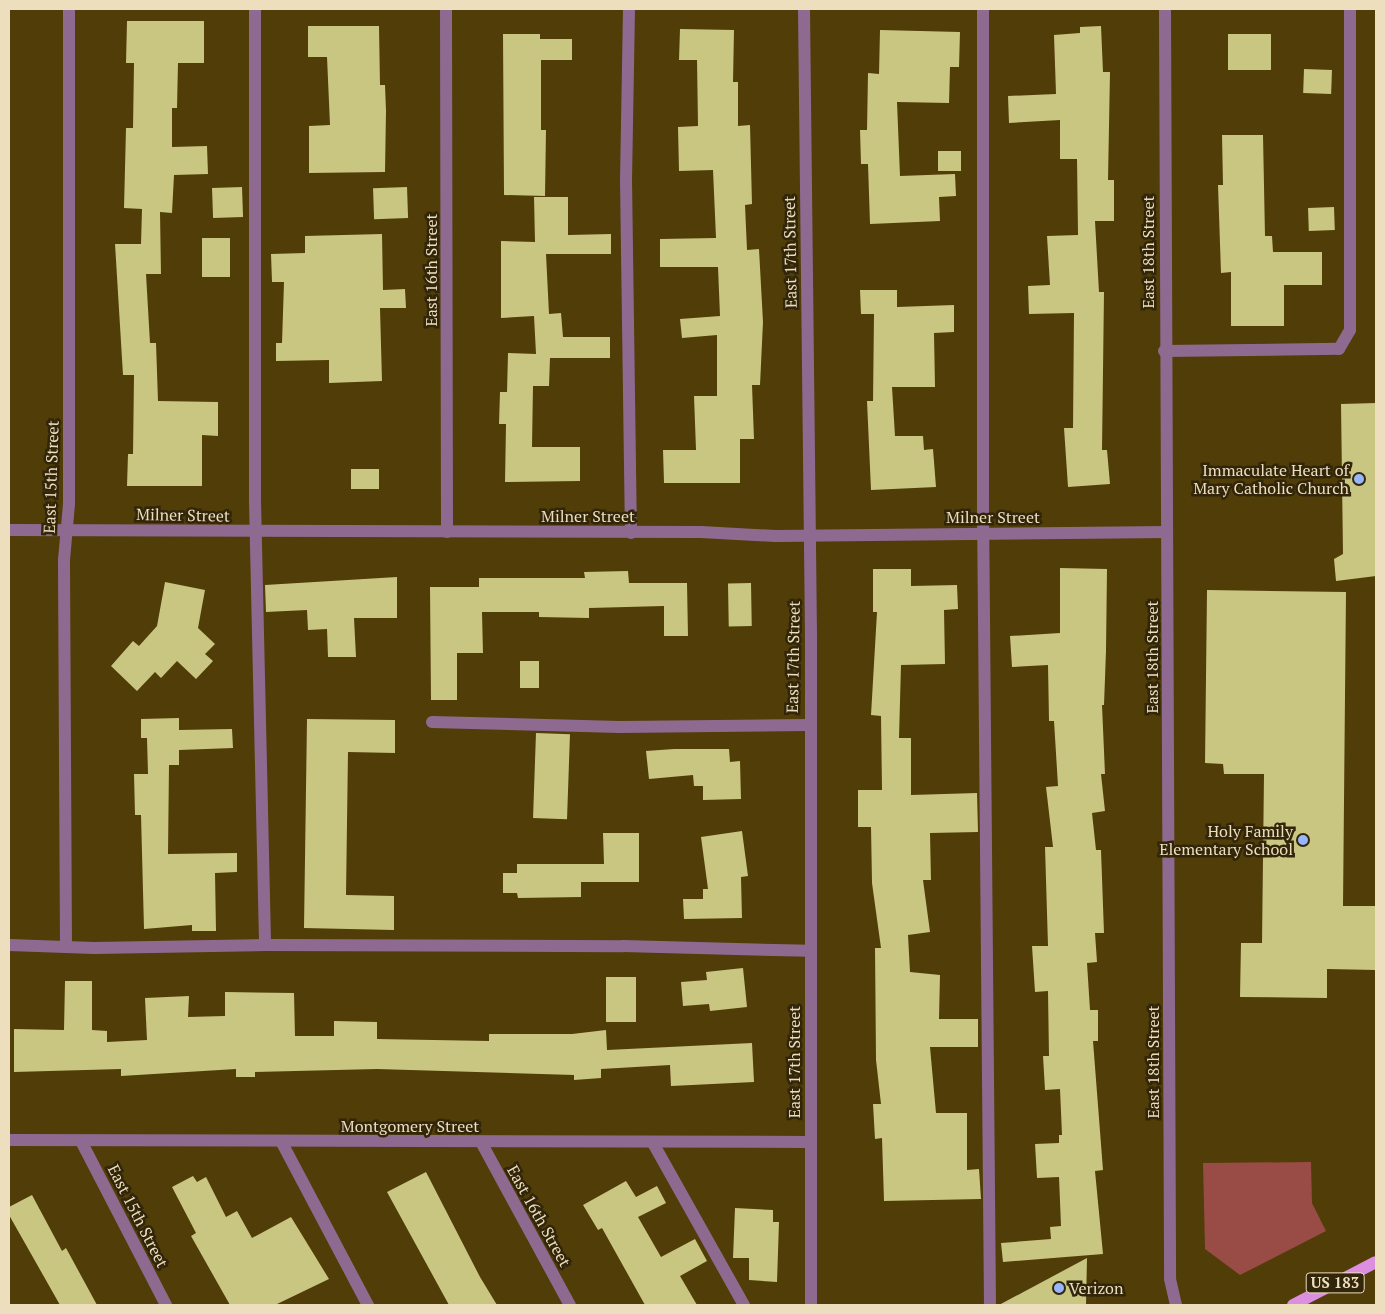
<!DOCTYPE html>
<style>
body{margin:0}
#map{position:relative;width:1385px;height:1314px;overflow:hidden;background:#513d08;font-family:"PT Serif",serif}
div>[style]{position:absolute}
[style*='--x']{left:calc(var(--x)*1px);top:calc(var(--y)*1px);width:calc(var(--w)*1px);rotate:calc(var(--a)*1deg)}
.green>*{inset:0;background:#994b45}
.building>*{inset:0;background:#c9c681;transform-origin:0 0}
.minor>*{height:12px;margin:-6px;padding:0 6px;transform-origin:6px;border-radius:6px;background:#8f6a90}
.major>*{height:12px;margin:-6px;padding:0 6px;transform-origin:6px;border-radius:6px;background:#dc8fde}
.dots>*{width:14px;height:14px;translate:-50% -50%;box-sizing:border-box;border:2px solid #31250a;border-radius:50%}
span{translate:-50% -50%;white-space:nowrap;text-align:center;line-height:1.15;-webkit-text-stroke:5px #31250a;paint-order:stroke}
.shield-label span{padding:1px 4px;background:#31250a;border:1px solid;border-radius:4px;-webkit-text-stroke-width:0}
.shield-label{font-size:15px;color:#eddebe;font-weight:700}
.street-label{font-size:16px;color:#eddebe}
.poi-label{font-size:16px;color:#eddebe}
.right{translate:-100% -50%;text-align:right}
.left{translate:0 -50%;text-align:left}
.frame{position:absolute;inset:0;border:10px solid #eddebe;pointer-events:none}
</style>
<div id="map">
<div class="green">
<div style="clip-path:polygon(1311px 1162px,1312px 1203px,1326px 1231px,1240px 1275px,1205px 1249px,1203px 1163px)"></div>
</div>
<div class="building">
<div style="clip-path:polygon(127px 21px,204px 21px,204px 63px,178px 63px,177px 108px,172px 108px,172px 147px,207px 146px,208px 174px,174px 175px,172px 213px,160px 212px,161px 274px,146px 274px,150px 343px,156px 343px,158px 401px,218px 402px,218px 436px,202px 435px,202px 486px,127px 486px,128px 454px,133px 454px,134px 375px,123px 375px,115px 244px,141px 244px,142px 209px,124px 208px,126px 128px,133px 128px,134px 63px,126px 63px)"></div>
<div style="clip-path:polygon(308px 26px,379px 26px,380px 85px,385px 85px,386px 111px,385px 172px,309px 173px,309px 126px,330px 125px,327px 57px,308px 57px)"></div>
<div style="clip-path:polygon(1101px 26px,1103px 72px,1110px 72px,1108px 180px,1114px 180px,1114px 221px,1095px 221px,1099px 292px,1104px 292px,1102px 450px,1107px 450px,1110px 484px,1068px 487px,1064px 428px,1073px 428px,1074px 313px,1029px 314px,1028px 286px,1050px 285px,1047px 236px,1078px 235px,1077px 159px,1060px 159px,1060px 120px,1009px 123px,1008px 96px,1056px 94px,1054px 35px,1080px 33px,1080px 27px)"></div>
<div style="clip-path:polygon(680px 29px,734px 30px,733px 82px,738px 82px,738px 126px,750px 125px,752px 204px,745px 205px,747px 250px,759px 249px,763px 322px,760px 385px,752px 385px,754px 439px,740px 439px,740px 483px,664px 483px,663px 450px,696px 450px,694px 396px,717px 396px,717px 335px,682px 338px,680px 319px,720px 316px,718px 267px,660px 267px,660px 239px,716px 238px,713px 170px,679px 171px,678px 127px,698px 126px,697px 60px,679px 60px)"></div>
<div style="clip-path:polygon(880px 30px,960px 32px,959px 67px,950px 67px,949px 103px,897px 102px,900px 176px,955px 174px,956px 196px,939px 197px,940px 221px,870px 224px,868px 164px,861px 164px,860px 130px,867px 130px,868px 73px,879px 74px)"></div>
<div style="clip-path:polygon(503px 34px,540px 34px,540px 39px,572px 39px,572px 60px,541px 60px,541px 130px,546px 130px,545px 196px,504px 195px)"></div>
<div style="left:1228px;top:34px;width:43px;height:36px"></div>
<div style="left:1304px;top:69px;width:28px;height:24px;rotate:2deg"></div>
<div style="clip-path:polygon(1222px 135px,1263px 135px,1265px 236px,1272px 236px,1273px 252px,1322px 252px,1322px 285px,1284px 285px,1284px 326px,1231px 326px,1231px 272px,1221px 273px,1218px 185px,1223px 185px)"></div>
<div style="left:938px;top:151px;width:23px;height:20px"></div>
<div style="left:242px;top:187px;width:30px;height:30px;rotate:88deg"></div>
<div style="left:407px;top:187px;width:31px;height:34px;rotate:88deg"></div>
<div style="clip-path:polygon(534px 197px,568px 197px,568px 235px,611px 234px,611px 254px,546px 254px,549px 314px,561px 313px,563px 337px,610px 337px,610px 358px,550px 358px,549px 386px,533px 386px,532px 447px,580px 447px,580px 481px,505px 482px,506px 424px,499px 424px,500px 392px,507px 392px,508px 353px,536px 354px,534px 316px,501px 318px,501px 241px,535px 242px)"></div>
<div style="left:1334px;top:207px;width:23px;height:26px;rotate:88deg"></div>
<div style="clip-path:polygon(382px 234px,383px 290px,405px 289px,406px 308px,380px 308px,382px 381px,329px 383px,329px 360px,276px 361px,276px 343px,282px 343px,284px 282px,272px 282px,271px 254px,305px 253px,305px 236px)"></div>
<div style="left:202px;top:238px;width:28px;height:39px"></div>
<div style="clip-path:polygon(860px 290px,897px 290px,897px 307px,954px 305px,954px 332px,934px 333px,935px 387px,892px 387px,895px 436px,923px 436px,924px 450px,933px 449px,936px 487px,871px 490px,867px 401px,873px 401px,874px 314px,861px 314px)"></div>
<div style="clip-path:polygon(1376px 403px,1376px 576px,1336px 581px,1334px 559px,1343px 554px,1341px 404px)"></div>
<div style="left:351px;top:469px;width:28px;height:20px"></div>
<div style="clip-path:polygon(1060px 568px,1107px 569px,1106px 651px,1104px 705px,1102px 705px,1105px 774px,1101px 774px,1105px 811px,1092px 813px,1096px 850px,1101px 850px,1104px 933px,1095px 933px,1097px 962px,1087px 963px,1090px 1010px,1098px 1010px,1098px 1041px,1093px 1041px,1103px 1170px,1095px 1171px,1103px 1254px,1003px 1262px,1001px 1243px,1051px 1239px,1050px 1227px,1061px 1226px,1059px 1177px,1037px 1178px,1035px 1144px,1059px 1143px,1059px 1135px,1062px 1135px,1060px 1089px,1045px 1090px,1043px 1056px,1049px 1056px,1048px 991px,1035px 992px,1032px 946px,1048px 946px,1045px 847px,1053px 847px,1046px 787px,1058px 786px,1054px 721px,1049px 721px,1048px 665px,1012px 667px,1010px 636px,1060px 633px)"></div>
<div style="clip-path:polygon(873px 569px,911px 569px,911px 586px,957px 585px,958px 609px,944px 610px,945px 664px,901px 665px,899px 738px,911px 738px,911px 795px,977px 793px,978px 832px,930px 833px,931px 880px,923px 880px,930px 932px,908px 935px,910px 972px,940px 975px,939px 1019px,978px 1019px,978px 1047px,930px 1047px,936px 1113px,967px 1113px,967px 1170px,979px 1169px,981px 1199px,884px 1201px,882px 1138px,875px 1139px,873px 1104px,881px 1104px,876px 1060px,875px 948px,881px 948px,872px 883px,871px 827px,858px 827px,858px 790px,882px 790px,881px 716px,871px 715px,877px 612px,873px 612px)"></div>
<div style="clip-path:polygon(628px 571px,629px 583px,687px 583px,688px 636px,664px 636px,664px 606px,589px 608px,589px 618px,539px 617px,539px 612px,482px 612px,483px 653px,457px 653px,457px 700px,431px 700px,430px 587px,479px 587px,479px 578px,585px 578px,584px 572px)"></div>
<div style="clip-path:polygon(397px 577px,397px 618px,354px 618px,356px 657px,328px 657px,327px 629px,308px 630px,307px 610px,266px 612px,265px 585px)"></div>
<div style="clip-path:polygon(165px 582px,205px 590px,198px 628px,215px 644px,205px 654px,213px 661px,196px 679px,177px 661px,161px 678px,155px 672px,137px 691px,111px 666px,133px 641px,139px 646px,157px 626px)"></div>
<div style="left:751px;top:583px;width:43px;height:23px;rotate:89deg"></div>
<div style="clip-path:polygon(1207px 590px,1346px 592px,1343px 906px,1376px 906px,1376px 970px,1327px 969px,1327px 998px,1240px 997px,1241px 943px,1262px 943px,1264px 774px,1224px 774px,1223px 764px,1205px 763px)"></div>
<div style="left:520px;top:661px;width:19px;height:27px"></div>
<div style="clip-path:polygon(179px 718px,179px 730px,232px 729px,233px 748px,179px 750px,179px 765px,169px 765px,168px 854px,237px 853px,237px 872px,215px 873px,216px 931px,192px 931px,192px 925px,144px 929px,141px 815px,135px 815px,134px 774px,148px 774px,147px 738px,141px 738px,141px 719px)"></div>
<div style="clip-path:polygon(307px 719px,395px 720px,395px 753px,348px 752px,346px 895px,394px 896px,394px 930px,304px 928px)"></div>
<div style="left:536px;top:733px;width:34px;height:85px;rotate:2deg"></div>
<div style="clip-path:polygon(674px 749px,729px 749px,730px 762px,740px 761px,741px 799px,703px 800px,703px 786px,694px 786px,693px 775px,649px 779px,646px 751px)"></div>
<div style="clip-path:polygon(742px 831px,748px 876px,741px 877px,742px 918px,684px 919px,683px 899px,703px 899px,703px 889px,708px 889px,701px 837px)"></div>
<div style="clip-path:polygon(603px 833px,639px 833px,639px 882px,581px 882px,581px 897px,518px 898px,517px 893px,503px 893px,503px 873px,517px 873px,517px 864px,604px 864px)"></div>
<div style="clip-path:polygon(743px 968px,747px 1007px,710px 1011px,709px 1004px,683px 1006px,681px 982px,707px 980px,706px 972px)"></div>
<div style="left:606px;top:977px;width:30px;height:45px"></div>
<div style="clip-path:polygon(65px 981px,92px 981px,92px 1030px,107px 1031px,107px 1042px,147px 1040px,145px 998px,189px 996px,188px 1017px,225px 1016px,225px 992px,294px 993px,295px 1036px,334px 1036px,334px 1021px,377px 1022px,377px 1039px,489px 1041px,489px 1034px,572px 1034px,606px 1030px,607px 1050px,752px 1043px,754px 1082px,671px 1086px,670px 1065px,601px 1069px,601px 1078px,574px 1080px,574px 1075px,377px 1069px,255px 1072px,255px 1077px,236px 1077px,236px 1069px,121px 1076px,121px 1069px,14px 1072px,14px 1029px,64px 1030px)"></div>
<div style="clip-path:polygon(426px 1172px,480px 1277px,497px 1305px,449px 1305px,387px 1192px)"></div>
<div style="clip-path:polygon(193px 1176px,197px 1182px,206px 1177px,226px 1217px,237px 1211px,252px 1238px,291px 1217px,329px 1279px,275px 1305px,230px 1305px,191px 1236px,196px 1233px,172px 1187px)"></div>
<div style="clip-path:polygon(626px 1181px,636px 1197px,657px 1186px,666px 1203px,638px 1217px,661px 1257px,695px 1239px,707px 1261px,680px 1276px,697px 1305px,645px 1305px,602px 1228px,598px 1230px,583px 1205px)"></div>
<div style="clip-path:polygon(32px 1195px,62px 1251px,66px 1248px,97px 1305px,60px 1305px,9px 1215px,9px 1207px)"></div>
<div style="clip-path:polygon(735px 1208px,773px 1210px,773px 1222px,779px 1222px,777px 1282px,749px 1280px,749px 1258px,733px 1258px)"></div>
<div style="clip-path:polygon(1087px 1258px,1086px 1305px,999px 1305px)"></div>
</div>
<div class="minor">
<div style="--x:255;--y:9;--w:492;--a:90"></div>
<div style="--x:255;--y:501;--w:444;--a:88.7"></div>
<div style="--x:446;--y:9;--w:523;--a:89.89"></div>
<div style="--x:629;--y:9;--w:170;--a:91"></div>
<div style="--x:626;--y:179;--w:354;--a:89.2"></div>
<div style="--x:804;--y:9;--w:627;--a:89.36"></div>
<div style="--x:811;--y:636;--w:669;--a:90"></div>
<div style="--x:983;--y:9;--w:496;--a:90"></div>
<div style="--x:983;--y:505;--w:800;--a:89.5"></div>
<div style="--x:1165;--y:9;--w:1270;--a:89.77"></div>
<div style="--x:1170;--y:1279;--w:27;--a:77"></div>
<div style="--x:1164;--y:351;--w:175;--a:-0.7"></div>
<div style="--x:1339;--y:349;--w:22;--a:-60"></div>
<div style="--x:1350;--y:330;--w:321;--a:-90"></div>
<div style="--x:9;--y:530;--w:692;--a:0.17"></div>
<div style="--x:701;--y:532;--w:75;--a:3.1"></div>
<div style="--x:776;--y:536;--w:391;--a:-0.6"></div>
<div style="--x:432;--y:722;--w:188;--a:1.5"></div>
<div style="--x:620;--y:727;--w:188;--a:-0.6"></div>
<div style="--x:9;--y:945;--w:85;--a:2"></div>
<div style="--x:94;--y:948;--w:171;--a:-1"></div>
<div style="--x:265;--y:945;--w:358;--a:0.2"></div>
<div style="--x:623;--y:946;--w:186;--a:1.5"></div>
<div style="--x:66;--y:947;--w:387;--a:-90.3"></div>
<div style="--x:64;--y:560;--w:56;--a:-84.9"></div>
<div style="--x:69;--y:504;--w:495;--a:-90"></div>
<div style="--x:9;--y:1140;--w:801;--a:0.14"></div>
<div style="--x:81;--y:1141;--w:185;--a:62.6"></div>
<div style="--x:281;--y:1141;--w:186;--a:62.1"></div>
<div style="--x:481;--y:1142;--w:186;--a:61.4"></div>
<div style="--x:653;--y:1143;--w:186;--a:60.7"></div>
</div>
<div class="major">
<div style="--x:1293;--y:1305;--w:93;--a:-27.4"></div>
</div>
<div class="dots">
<div style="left:1359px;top:479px;background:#97b6fd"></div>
<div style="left:1303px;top:840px;background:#97b6fd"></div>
<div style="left:1059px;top:1288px;background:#97b6fd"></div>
</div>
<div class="shield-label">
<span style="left:1335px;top:1283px">US 183</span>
</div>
<div class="street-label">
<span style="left:790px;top:252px;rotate:-91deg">East 17th Street</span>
<span style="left:1148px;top:252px;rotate:-90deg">East 18th Street</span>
<span style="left:431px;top:270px;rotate:-90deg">East 16th Street</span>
<span style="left:51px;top:477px;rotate:-88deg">East 15th Street</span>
<span style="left:183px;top:515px;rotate:1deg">Milner Street</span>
<span style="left:588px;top:516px">Milner Street</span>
<span style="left:993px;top:517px">Milner Street</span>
<span style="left:793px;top:657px;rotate:-89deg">East 17th Street</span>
<span style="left:1152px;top:657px;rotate:-90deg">East 18th Street</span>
<span style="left:794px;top:1062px;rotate:-90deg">East 17th Street</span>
<span style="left:1153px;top:1062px;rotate:-90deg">East 18th Street</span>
<span style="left:410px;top:1126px">Montgomery Street</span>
<span style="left:138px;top:1216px;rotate:63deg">East 15th Street</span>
<span style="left:539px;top:1216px;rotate:61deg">East 16th Street</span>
</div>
<div class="poi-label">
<span class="right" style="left:1349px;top:479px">Immaculate Heart of<br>Mary Catholic Church</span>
<span class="right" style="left:1293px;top:840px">Holy Family<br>Elementary School</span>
<span class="left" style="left:1069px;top:1288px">Verizon</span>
</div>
<div class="frame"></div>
</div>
